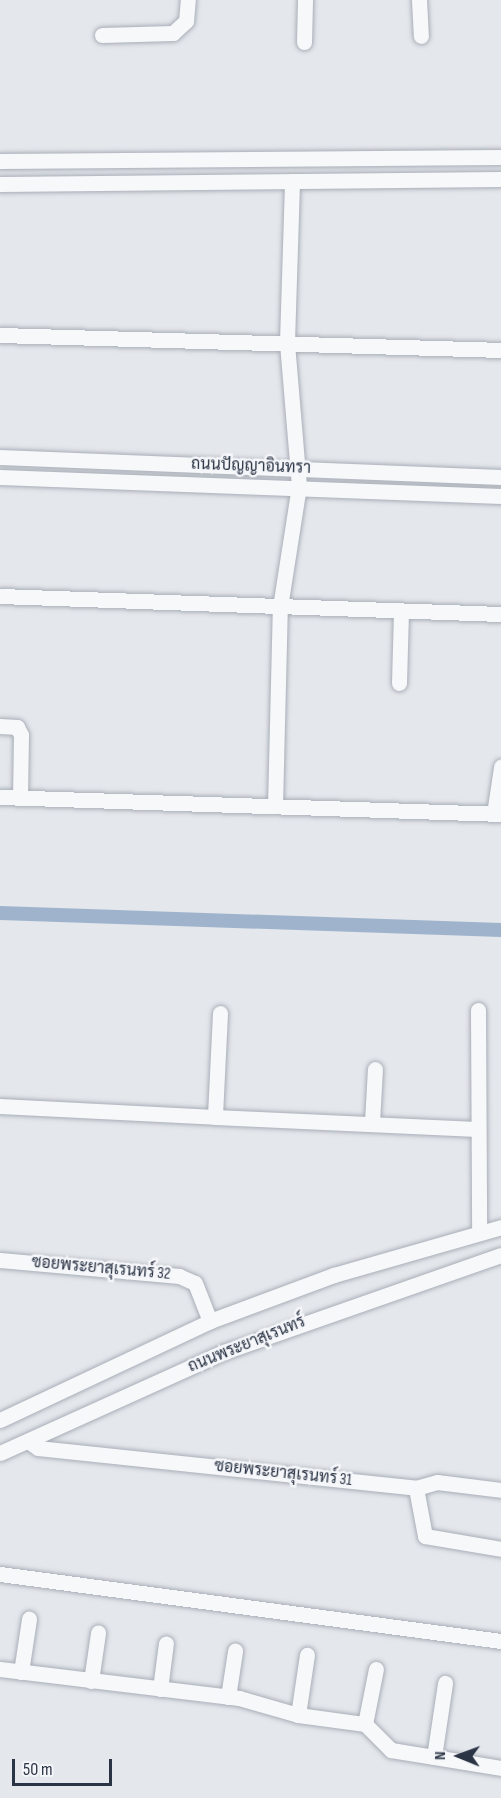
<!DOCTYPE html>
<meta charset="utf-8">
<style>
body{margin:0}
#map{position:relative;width:501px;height:1798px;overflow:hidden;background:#e4e7ec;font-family:"Sofia Sans Condensed",Sarabun,sans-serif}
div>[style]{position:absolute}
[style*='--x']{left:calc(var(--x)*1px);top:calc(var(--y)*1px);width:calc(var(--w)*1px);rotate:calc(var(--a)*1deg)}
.canal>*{height:14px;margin:-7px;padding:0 7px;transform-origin:7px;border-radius:7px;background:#9fb4cc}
.roads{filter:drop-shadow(0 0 2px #a9aeb7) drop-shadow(0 0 2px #a9aeb7)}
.minor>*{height:15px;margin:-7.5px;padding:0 7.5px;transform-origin:7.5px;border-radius:7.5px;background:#f7f8fa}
span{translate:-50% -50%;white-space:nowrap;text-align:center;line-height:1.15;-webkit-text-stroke:5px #f4f6f9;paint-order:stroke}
.street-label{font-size:16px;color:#2b3445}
.north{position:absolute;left:429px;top:1726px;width:60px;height:60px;-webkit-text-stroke:4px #f4f6f9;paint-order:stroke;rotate:271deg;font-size:16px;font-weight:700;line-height:24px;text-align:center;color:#2b3445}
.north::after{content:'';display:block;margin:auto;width:21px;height:27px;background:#2b3445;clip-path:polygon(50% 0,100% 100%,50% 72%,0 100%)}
.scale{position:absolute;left:12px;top:1759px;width:100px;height:27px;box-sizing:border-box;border:3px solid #2b3445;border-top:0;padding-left:8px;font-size:18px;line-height:21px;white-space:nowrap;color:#2b3445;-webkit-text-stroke:4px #f4f6f9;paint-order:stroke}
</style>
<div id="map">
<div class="canal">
<div style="--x:0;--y:913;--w:501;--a:1.94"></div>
</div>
<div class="roads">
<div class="minor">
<div style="--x:419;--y:0;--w:36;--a:87"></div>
<div style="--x:102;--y:35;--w:71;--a:-1.6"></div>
<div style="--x:173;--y:33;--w:18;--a:-43"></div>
<div style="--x:186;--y:21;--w:21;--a:-85"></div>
<div style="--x:304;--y:42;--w:42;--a:-88.6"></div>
<div style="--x:0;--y:161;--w:501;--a:-0.46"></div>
<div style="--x:0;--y:184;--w:501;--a:-0.57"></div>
<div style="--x:0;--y:335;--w:501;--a:1.71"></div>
<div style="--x:0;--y:457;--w:501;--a:2.29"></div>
<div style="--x:0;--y:477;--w:501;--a:2.17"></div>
<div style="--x:0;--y:596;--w:501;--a:2.06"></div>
<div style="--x:399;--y:683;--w:72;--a:-88.4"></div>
<div style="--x:0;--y:726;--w:17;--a:3"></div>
<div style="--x:17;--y:727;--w:9;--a:63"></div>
<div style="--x:21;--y:735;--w:63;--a:90.9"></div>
<div style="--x:0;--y:797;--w:501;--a:1.94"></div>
<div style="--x:275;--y:806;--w:199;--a:-88.6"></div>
<div style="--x:280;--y:607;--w:122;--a:-81.1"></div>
<div style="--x:299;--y:486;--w:144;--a:-94.8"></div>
<div style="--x:287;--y:342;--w:161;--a:-88.2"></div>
<div style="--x:494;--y:814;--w:48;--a:-81.5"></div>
<div style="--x:478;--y:1010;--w:222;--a:89.7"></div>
<div style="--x:220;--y:1013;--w:104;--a:92.8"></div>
<div style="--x:215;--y:1117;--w:262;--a:2.6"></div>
<div style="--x:0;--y:1106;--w:215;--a:2.9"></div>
<div style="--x:372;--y:1122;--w:53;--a:-86.8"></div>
<div style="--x:0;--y:1260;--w:180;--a:5.1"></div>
<div style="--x:179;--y:1276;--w:17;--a:24"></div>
<div style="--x:195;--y:1283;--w:41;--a:68.5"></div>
<div style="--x:0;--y:1420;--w:232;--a:-25.2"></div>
<div style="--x:210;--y:1321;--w:132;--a:-20.4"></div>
<div style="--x:334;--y:1275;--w:174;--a:-16"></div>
<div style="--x:28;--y:1441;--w:12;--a:35"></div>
<div style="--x:38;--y:1448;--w:380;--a:6"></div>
<div style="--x:416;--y:1488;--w:49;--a:79.4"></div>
<div style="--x:425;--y:1536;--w:77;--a:9.7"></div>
<div style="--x:0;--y:1453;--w:246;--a:-24.3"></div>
<div style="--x:224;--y:1352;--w:293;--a:-19.3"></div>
<div style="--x:416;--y:1488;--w:22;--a:-16"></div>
<div style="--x:437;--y:1482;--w:64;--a:7.1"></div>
<div style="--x:0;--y:1574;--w:505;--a:7.62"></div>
<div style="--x:0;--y:1669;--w:241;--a:6.9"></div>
<div style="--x:239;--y:1698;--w:61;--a:16.1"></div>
<div style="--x:298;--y:1715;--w:68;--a:7.7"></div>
<div style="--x:365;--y:1724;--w:37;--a:45"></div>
<div style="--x:391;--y:1750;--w:111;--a:9.3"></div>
<div style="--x:21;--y:1672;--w:54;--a:-81.4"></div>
<div style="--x:91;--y:1681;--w:49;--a:-81.7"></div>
<div style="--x:160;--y:1689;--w:46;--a:-82.6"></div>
<div style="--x:228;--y:1697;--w:47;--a:-81.3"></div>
<div style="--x:298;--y:1715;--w:61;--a:-81.5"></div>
<div style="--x:365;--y:1724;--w:56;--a:-78.7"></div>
<div style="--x:434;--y:1757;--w:75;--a:-81.5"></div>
</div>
</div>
<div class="street-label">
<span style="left:251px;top:467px;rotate:2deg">ถนนปัญญาอินทรา</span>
<span style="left:101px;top:1269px;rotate:5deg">ซอยพระยาสุเรนทร์ 32</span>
<span style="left:247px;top:1345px;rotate:-22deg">ถนนพระยาสุเรนทร์</span>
<span style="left:283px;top:1474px;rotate:6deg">ซอยพระยาสุเรนทร์ 31</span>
</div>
<div class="north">N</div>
<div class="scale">50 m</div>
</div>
